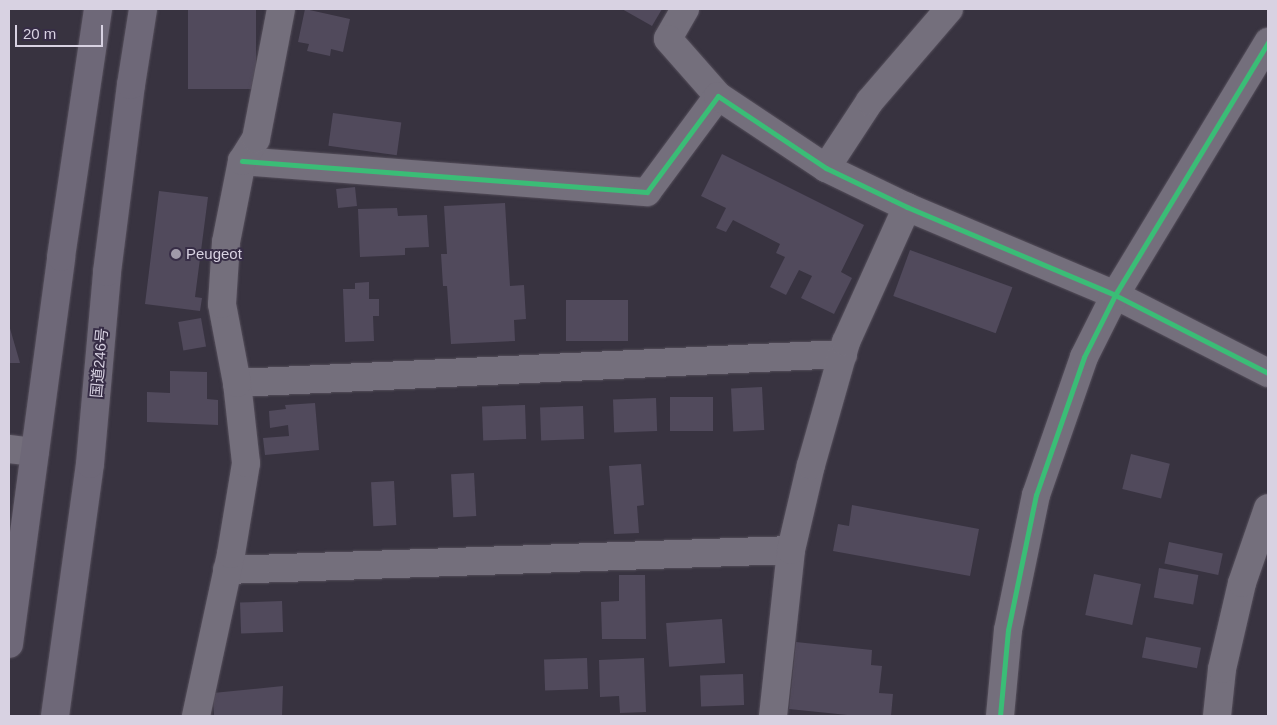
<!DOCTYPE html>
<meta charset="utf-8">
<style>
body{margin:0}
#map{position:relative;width:1277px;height:725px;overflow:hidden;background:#383340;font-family:Arial,"Noto Sans JP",sans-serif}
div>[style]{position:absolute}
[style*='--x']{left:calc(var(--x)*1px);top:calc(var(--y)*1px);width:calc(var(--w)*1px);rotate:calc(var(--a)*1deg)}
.building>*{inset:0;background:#514a5c;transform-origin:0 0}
.roads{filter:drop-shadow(0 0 1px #554f5b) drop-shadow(0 0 1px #554f5b)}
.minor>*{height:28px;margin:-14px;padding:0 14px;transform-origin:14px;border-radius:14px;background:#746f7c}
.highway>*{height:28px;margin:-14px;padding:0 14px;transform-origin:14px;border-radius:14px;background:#6e6878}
.cycleway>*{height:5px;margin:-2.5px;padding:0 2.5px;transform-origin:2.5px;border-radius:2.5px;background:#3abd76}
.dots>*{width:14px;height:14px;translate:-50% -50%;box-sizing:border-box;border:2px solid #372d46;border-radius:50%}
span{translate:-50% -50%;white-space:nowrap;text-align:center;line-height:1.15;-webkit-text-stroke:4px #372d46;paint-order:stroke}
.poi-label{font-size:15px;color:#d8d2e2}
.left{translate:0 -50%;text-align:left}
.street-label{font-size:15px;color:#d8d2e2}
.frame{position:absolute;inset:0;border:10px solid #d8d2e2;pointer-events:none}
.scale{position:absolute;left:15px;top:25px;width:88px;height:22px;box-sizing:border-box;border:2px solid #d8d2e2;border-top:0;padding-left:6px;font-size:15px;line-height:18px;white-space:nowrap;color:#d8d2e2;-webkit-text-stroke:4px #372d46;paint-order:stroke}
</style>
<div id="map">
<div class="building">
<div style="left:188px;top:9px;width:68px;height:80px"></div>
<div style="clip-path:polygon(305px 9px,350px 19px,343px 52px,331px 49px,330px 56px,307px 51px,309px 44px,298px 42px)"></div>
<div style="clip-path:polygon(622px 9px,662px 9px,652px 26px)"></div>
<div style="left:333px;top:113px;width:69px;height:33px;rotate:8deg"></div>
<div style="clip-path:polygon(722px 154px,864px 225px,841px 272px,852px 278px,834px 314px,801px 298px,812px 276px,799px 270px,786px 295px,770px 287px,785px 257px,776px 253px,780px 244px,733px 220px,726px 232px,716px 228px,726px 208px,701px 196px)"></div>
<div style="left:355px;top:187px;width:19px;height:19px;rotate:84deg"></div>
<div style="clip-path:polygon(159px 191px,208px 197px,195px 297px,202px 298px,200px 311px,145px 304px)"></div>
<div style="clip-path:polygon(505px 203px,510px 286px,524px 285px,526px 319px,514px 320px,515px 341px,451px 344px,447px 286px,443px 286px,441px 254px,447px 254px,444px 206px)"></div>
<div style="clip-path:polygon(397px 208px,398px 216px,427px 215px,429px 247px,405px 248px,405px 255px,360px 257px,358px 209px)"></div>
<div style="left:910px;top:250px;width:109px;height:49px;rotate:20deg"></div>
<div style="clip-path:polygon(369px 282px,369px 299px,379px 299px,379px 316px,373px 316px,374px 341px,345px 342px,343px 289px,355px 289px,355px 283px)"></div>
<div style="left:566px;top:300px;width:62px;height:41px"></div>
<div style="left:201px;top:318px;width:29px;height:23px;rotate:80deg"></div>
<div style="clip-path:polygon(9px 325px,20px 363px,9px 363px)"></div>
<div style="clip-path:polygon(170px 371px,207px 372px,207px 399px,218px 400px,218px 425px,147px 422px,147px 392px,170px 393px)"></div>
<div style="left:762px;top:387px;width:43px;height:31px;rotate:87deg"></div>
<div style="left:670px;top:397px;width:43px;height:34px"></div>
<div style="left:656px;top:398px;width:33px;height:43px;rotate:88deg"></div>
<div style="clip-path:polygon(315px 403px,319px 450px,265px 455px,263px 438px,289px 436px,288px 425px,270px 428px,269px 411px,286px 409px,285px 405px)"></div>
<div style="left:525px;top:405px;width:34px;height:43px;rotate:88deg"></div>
<div style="left:583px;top:406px;width:33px;height:43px;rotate:88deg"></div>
<div style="left:1131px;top:454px;width:40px;height:36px;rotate:14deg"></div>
<div style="clip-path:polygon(641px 464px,644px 505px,637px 506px,639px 533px,614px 534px,609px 466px)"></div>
<div style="left:474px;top:473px;width:43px;height:23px;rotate:87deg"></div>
<div style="left:394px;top:481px;width:44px;height:23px;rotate:87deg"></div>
<div style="clip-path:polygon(852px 505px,979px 529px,970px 576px,833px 551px,838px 524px,849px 526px)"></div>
<div style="left:1169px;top:542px;width:55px;height:22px;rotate:12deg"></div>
<div style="left:1159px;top:568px;width:40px;height:30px;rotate:10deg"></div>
<div style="left:1094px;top:574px;width:48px;height:42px;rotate:12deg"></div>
<div style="clip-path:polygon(619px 575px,645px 575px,646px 639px,602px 639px,601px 602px,619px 601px)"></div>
<div style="left:282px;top:601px;width:31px;height:42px;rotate:88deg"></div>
<div style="left:722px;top:619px;width:44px;height:56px;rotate:86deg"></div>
<div style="left:1146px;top:637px;width:56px;height:21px;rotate:11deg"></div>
<div style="clip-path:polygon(796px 642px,872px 650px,871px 665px,882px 666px,879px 693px,893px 694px,891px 716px,857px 716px,789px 709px)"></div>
<div style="left:587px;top:658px;width:31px;height:43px;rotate:88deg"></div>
<div style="clip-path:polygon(644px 658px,646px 712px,620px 713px,619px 696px,600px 697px,599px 660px)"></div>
<div style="left:743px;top:674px;width:31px;height:43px;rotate:88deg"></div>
<div style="clip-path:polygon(283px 686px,282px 716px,214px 716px,213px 693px)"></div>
</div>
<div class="roads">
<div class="minor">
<div style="--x:685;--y:9;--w:34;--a:120"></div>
<div style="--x:668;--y:39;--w:76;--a:48.7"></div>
<div style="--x:242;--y:161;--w:406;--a:4.4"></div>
<div style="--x:647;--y:192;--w:119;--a:-53.5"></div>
<div style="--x:718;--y:96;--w:130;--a:33.7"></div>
<div style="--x:826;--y:168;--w:90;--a:25.7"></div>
<div style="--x:907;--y:207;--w:226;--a:22.9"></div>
<div style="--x:1115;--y:295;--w:172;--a:27"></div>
<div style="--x:826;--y:168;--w:80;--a:-56.7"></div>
<div style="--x:870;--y:101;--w:121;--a:-49.3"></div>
<div style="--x:237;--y:383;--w:607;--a:-2.74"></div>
<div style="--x:9;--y:449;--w:26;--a:7"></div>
<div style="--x:227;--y:570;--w:564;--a:-2.03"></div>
<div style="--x:196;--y:716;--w:166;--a:-77.8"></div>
<div style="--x:231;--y:554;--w:92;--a:-80.6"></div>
<div style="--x:246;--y:463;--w:81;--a:-96.4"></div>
<div style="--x:237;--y:383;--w:80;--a:-100.8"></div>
<div style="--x:222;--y:304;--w:62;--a:-86.3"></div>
<div style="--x:226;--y:242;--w:83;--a:-78.8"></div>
<div style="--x:242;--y:161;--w:26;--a:-58"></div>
<div style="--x:256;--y:139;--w:132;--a:-79.1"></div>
<div style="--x:773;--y:716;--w:167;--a:-83.8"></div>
<div style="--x:791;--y:550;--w:87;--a:-76.8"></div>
<div style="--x:811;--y:465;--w:128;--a:-74.1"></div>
<div style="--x:846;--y:342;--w:148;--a:-65.7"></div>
<div style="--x:1000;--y:716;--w:86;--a:-84.7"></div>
<div style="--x:1008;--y:630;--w:138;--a:-78.3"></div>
<div style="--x:1036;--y:495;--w:146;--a:-70.8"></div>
<div style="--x:1084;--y:357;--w:69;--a:-63.4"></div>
<div style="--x:1115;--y:295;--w:296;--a:-58.8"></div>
<div style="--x:1217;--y:716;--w:47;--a:-83.9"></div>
<div style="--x:1222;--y:669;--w:88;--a:-76.9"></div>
<div style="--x:1242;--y:583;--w:79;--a:-70.9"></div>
</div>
<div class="highway">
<div style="--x:9;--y:644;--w:390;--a:-82.3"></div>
<div style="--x:61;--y:257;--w:251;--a:-81.5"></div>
<div style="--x:55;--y:716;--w:254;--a:-82.1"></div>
<div style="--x:90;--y:464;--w:193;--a:-84.9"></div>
<div style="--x:107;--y:272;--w:189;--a:-82.7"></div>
<div style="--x:131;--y:85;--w:77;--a:-81"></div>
</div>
</div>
<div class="cycleway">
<div style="--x:242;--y:161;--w:406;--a:4.4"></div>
<div style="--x:647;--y:192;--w:119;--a:-53.5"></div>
<div style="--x:718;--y:96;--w:130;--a:33.7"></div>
<div style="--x:826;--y:168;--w:90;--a:25.7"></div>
<div style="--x:907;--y:207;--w:226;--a:22.9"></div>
<div style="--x:1115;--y:295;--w:172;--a:27"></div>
<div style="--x:1000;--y:716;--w:86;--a:-84.7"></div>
<div style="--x:1008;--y:630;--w:138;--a:-78.3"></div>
<div style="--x:1036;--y:495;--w:146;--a:-70.8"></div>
<div style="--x:1084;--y:357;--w:69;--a:-63.4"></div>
<div style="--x:1115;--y:295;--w:296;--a:-58.8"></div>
</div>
<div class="dots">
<div style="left:176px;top:254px;background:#a09aa9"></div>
</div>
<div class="poi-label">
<span class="left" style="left:186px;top:254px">Peugeot</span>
</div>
<div class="street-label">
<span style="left:99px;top:363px;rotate:-85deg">国道246号</span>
</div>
<div class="frame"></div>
<div class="scale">20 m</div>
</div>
